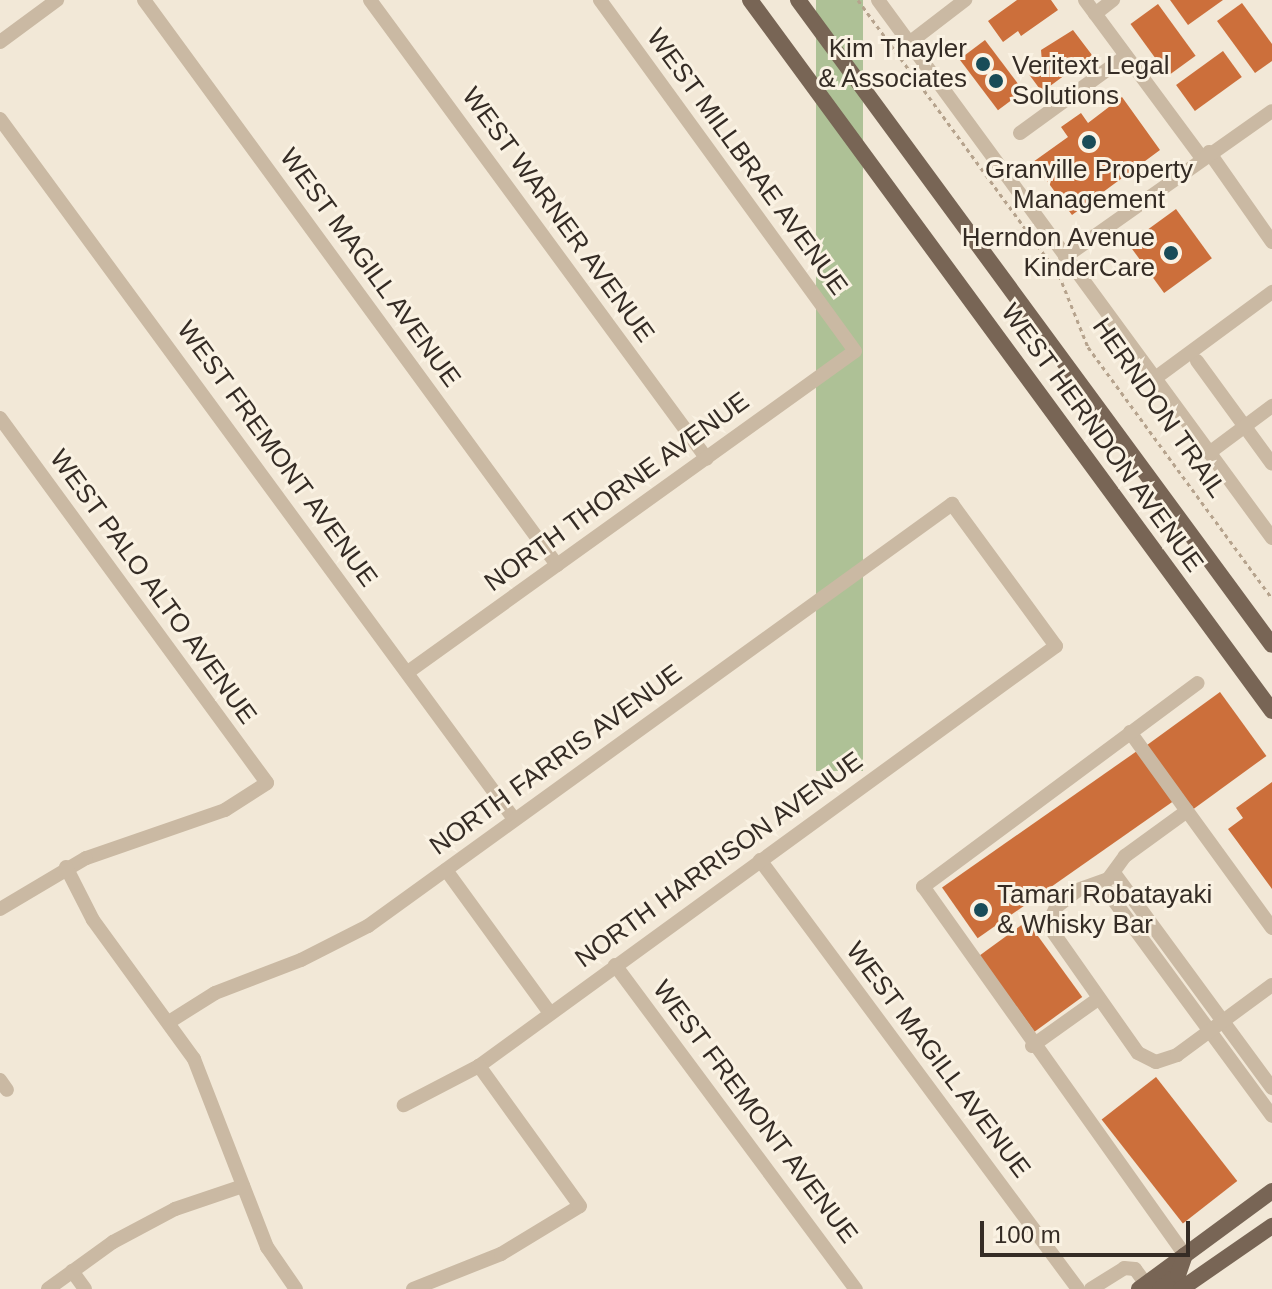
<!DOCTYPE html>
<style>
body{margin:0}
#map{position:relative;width:1272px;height:1289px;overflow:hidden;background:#f2e8d7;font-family:Arial,sans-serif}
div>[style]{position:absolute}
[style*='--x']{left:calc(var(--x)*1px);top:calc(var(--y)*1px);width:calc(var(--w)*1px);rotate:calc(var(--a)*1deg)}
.green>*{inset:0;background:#aec196;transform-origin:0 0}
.building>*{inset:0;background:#cc6f3b;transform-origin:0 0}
.path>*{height:3px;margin-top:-1.5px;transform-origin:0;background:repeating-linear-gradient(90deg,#b6a38d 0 4px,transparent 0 8px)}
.minor>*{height:14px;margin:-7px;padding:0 7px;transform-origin:7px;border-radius:7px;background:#cab9a3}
.major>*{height:16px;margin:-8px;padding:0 8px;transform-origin:8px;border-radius:8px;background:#786555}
.dots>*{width:22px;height:22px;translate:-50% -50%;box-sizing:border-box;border:4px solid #faf2e3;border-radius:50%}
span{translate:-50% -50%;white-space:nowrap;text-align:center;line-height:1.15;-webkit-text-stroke:6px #faf2e3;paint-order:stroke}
.poi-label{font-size:26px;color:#352c25}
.right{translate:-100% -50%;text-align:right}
.left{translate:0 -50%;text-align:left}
.street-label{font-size:26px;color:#352c25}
.scale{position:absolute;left:980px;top:1221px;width:210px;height:36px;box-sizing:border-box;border:4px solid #352c25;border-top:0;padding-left:10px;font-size:24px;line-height:28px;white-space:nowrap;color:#352c25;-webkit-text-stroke:6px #faf2e3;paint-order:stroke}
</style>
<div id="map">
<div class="green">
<div style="left:816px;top:0;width:47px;height:771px"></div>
</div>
<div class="building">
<div style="clip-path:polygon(1017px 0,1051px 0,1058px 10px,1021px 36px,1018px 31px,1003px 42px,988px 21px)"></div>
<div style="clip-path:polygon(1170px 0,1223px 0,1188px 25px)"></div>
<div style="clip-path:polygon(1242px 3px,1272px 44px,1272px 61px,1255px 73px,1217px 21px)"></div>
<div style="left:1158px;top:4px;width:64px;height:34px;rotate:54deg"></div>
<div style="clip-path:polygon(1073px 30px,1092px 55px,1042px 92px,1028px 73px,1042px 62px,1041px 50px)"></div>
<div style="left:985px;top:40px;width:64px;height:32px;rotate:53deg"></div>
<div style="left:1223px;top:51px;width:32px;height:58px;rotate:54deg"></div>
<div style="clip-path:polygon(1122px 97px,1160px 150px,1072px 215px,1033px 162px,1068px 137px,1061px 127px,1081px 113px,1088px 123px)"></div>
<div style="left:1176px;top:209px;width:61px;height:59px;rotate:54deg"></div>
<div style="left:1220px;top:692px;width:79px;height:91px;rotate:54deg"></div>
<div style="left:1137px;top:751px;width:62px;height:238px;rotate:55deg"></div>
<div style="clip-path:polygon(1272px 782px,1272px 889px,1228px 829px,1243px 818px,1236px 808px)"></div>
<div style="left:1027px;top:921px;width:94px;height:59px;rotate:54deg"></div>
<div style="left:1156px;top:1077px;width:132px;height:69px;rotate:52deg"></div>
</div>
<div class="path">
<div style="--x:858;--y:0;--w:341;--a:53.8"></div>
<div style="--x:1059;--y:275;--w:78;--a:68.1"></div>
<div style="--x:1088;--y:347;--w:311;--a:53.8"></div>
</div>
<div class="minor">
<div style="--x:144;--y:0;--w:700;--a:53.83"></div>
<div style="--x:370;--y:0;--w:569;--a:53.71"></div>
<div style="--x:878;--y:0;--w:667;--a:53.78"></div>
<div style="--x:1085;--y:0;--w:195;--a:53.5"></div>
<div style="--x:1095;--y:14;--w:23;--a:-38"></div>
<div style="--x:0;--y:42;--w:71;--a:-36.4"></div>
<div style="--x:909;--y:43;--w:71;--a:-37.5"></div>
<div style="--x:0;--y:119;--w:868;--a:53.71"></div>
<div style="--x:1020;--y:133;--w:131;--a:-36"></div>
<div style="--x:1209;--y:152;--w:110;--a:55"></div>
<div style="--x:1065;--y:257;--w:253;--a:-35.2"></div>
<div style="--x:1197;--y:361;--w:127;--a:53.9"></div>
<div style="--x:1154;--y:379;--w:147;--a:-36.4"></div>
<div style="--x:0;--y:418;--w:452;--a:53.8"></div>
<div style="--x:267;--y:783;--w:50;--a:147.3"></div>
<div style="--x:225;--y:810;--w:147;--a:160.9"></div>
<div style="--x:86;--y:858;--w:100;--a:149.3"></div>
<div style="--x:1209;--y:453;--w:79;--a:-36.7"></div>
<div style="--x:408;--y:672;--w:550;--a:-35.68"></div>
<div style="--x:855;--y:351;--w:434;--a:-126"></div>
<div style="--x:1130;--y:732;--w:97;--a:54.2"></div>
<div style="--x:760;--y:860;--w:534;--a:53.45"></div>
<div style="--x:66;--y:867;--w:59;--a:63"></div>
<div style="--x:93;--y:920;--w:172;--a:54"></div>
<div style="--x:194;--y:1059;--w:202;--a:68.8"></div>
<div style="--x:267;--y:1247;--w:51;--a:55.4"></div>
<div style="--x:446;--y:870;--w:177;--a:54"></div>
<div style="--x:1114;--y:873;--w:267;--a:53.7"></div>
<div style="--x:1101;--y:883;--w:289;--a:53.7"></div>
<div style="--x:1272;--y:928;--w:145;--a:-126"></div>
<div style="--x:1187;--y:811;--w:77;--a:144"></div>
<div style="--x:1125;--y:856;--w:29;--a:126"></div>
<div style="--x:1108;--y:879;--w:32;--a:160"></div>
<div style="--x:1078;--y:890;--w:28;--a:142"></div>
<div style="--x:1056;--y:907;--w:20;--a:114"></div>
<div style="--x:1048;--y:925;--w:156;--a:54.9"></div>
<div style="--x:1138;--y:1053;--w:20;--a:27"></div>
<div style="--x:1156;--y:1062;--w:22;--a:-18"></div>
<div style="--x:1177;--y:1055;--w:118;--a:-36.4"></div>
<div style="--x:615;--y:965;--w:404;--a:53.4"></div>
<div style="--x:169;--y:1022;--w:54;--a:-32.2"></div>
<div style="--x:215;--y:993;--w:92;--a:-21"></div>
<div style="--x:301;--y:960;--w:75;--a:-26.9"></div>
<div style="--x:368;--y:926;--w:721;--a:-35.85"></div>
<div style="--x:952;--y:504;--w:176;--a:53.8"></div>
<div style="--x:1056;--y:646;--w:714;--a:143.95"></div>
<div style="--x:479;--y:1066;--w:85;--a:152.5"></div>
<div style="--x:1032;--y:1046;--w:81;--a:-35.5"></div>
<div style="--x:0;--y:1080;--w:12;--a:55"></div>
<div style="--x:1185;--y:1255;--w:452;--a:-125.4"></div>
<div style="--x:923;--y:887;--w:342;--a:-36.6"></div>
<div style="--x:72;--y:1271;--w:22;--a:54"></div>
<div style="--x:48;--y:1289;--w:80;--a:-35.9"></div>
<div style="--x:113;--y:1242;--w:70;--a:-28"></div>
<div style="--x:175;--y:1209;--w:72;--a:-18.7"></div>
<div style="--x:413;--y:1289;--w:95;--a:-21.7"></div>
<div style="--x:501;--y:1254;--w:92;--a:-31.3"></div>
<div style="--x:580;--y:1206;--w:173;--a:-125.8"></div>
<div style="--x:1091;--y:1289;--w:39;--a:-32"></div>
<div style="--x:1124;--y:1268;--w:11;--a:5"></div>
<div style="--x:1135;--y:1269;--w:19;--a:54"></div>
</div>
<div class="major">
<div style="--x:750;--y:0;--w:882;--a:53.71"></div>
<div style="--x:798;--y:0;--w:800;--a:53.69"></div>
<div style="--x:1139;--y:1289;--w:165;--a:-36.4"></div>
<div style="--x:1160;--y:1289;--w:23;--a:-38"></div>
<div style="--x:1178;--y:1275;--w:21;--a:-71"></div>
<div style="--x:1181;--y:1289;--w:111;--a:-34.7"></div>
</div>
<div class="dots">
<div style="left:983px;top:64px;background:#194c58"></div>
<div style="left:996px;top:81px;background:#194c58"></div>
<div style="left:1089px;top:142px;background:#194c58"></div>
<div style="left:1171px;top:253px;background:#194c58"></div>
<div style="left:981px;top:910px;background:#194c58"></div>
</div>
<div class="poi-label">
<span class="right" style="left:967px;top:64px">Kim Thayler<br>&amp; Associates</span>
<span class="left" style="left:1012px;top:81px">Veritext Legal<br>Solutions</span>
<span style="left:1089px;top:185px">Granville Property<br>Management</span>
<span class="right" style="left:1155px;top:253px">Herndon Avenue<br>KinderCare</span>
<span class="left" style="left:997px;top:910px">Tamari Robatayaki<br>&amp; Whisky Bar</span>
</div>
<div class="street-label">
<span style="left:747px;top:162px;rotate:54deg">WEST MILLBRAE AVENUE</span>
<span style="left:558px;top:215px;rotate:54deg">WEST WARNER AVENUE</span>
<span style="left:370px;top:268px;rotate:54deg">WEST MAGILL AVENUE</span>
<span style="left:1159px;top:408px;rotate:55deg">HERNDON TRAIL</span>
<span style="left:1102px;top:438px;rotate:54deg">WEST HERNDON AVENUE</span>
<span style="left:277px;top:454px;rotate:54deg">WEST FREMONT AVENUE</span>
<span style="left:617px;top:492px;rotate:-36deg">NORTH THORNE AVENUE</span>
<span style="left:153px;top:587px;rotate:54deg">WEST PALO ALTO AVENUE</span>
<span style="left:556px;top:760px;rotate:-36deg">NORTH FARRIS AVENUE</span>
<span style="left:719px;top:860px;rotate:-36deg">NORTH HARRISON AVENUE</span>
<span style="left:938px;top:1060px;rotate:53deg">WEST MAGILL AVENUE</span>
<span style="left:755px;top:1112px;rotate:53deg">WEST FREMONT AVENUE</span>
</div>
<div class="scale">100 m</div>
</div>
